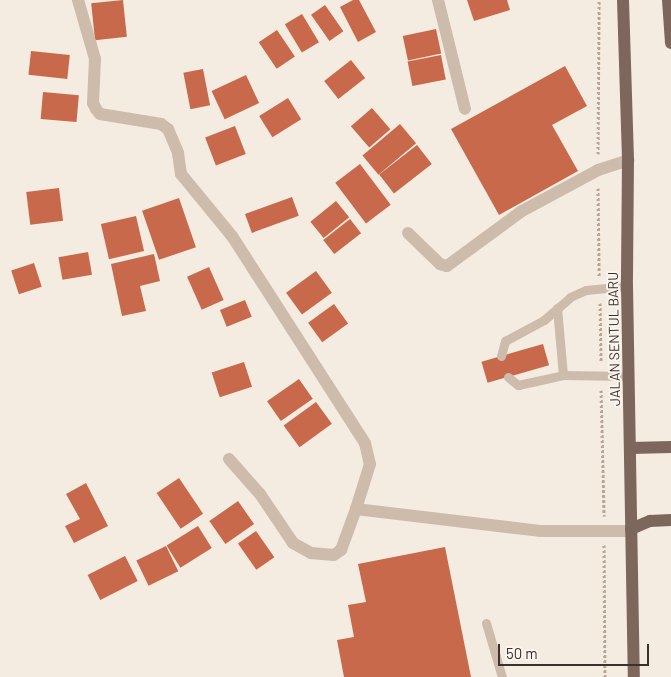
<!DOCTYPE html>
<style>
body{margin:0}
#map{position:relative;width:671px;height:677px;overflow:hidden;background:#f4ebe1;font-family:Barlow,sans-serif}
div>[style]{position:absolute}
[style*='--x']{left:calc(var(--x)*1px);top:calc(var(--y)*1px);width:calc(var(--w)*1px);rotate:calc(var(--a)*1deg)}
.building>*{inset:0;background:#c8694b;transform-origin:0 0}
.path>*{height:3px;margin-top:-1.5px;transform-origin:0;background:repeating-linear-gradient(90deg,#b9a596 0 2.5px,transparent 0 5px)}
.lane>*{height:9px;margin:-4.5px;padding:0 4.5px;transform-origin:4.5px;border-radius:4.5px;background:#cdbbac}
.street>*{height:12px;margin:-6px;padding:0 6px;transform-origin:6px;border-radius:6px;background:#cdbbac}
.primary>*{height:12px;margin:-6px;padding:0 6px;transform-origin:6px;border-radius:6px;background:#7d675c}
span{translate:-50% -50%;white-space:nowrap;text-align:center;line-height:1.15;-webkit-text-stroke:4px #fbf5ee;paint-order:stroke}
.street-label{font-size:14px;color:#3b302b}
.scale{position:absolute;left:498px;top:644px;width:151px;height:22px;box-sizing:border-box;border:2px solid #3b302b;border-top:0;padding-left:6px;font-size:15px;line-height:18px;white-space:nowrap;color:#3b302b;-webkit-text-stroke:4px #fbf5ee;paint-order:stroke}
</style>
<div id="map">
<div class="building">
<div style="left:123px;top:0;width:37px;height:32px;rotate:84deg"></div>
<div style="clip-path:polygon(353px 0,359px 0,376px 32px,358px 42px,340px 7px)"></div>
<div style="clip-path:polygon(467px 0,507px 0,510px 10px,474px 21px)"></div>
<div style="left:325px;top:5px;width:32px;height:17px;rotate:55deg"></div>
<div style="left:302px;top:14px;width:33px;height:20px;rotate:59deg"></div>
<div style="left:436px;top:29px;width:25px;height:34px;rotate:78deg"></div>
<div style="left:277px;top:30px;width:32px;height:22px;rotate:56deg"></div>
<div style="left:31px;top:51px;width:39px;height:24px;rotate:6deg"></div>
<div style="left:441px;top:55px;width:25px;height:34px;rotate:79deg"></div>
<div style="left:351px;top:60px;width:23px;height:34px;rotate:52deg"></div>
<div style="clip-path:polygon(565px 66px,587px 106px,552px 125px,578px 171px,499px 215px,451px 129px)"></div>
<div style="left:203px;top:69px;width:37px;height:20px;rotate:79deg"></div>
<div style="left:246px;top:75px;width:31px;height:38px;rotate:65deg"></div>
<div style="left:43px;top:92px;width:36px;height:27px;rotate:5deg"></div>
<div style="left:288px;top:98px;width:25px;height:34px;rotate:58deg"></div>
<div style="left:372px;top:108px;width:28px;height:28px;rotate:49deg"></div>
<div style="left:400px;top:124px;width:25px;height:49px;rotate:50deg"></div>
<div style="left:235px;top:126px;width:30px;height:32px;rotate:69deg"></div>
<div style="left:417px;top:145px;width:24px;height:48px;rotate:52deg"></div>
<div style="left:360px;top:164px;width:51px;height:31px;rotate:53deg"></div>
<div style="left:59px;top:188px;width:33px;height:33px;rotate:83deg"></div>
<div style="left:292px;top:197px;width:20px;height:50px;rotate:70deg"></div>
<div style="left:179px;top:198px;width:52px;height:39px;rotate:71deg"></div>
<div style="left:336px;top:201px;width:21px;height:33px;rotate:51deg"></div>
<div style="left:136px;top:216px;width:36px;height:36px;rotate:77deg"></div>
<div style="left:350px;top:219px;width:18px;height:34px;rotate:52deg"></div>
<div style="left:88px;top:252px;width:23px;height:30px;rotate:80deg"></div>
<div style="clip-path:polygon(154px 254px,160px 281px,140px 286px,146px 311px,122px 316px,111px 264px)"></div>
<div style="left:34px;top:263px;width:25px;height:24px;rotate:72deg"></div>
<div style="left:209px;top:267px;width:36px;height:24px;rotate:66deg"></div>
<div style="left:316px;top:271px;width:27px;height:37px;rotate:54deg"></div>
<div style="left:245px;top:300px;width:18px;height:27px;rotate:68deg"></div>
<div style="left:334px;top:304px;width:24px;height:32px;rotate:54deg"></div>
<div style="left:543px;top:344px;width:22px;height:64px;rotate:74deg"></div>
<div style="left:244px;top:362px;width:26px;height:34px;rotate:72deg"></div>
<div style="left:299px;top:379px;width:24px;height:39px;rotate:55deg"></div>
<div style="left:316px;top:402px;width:27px;height:40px;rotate:54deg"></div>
<div style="left:179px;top:478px;width:43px;height:27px;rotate:56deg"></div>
<div style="clip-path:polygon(86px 483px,108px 526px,74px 543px,65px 526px,80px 519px,66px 494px)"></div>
<div style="left:238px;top:501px;width:28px;height:35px;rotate:55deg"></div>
<div style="left:198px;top:526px;width:26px;height:37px;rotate:58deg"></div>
<div style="left:256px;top:531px;width:32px;height:22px;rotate:55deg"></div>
<div style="left:166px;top:546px;width:28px;height:33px;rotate:64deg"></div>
<div style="clip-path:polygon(445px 547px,471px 677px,344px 677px,337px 640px,354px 637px,348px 605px,366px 602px,358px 564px)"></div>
<div style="left:125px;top:556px;width:28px;height:42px;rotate:63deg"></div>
</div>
<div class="path">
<div style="--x:598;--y:154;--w:154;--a:-89.6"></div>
<div style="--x:598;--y:188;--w:88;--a:89.3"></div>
<div style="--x:600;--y:303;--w:58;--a:89"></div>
<div style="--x:601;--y:390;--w:126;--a:88.6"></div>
<div style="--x:604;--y:545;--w:132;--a:89.6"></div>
</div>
<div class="lane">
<div style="--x:557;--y:308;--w:67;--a:84.9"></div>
<div style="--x:501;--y:356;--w:16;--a:-75"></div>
<div style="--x:505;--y:341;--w:44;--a:-28.3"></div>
<div style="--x:544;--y:320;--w:35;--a:-41"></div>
<div style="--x:570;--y:297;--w:17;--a:-24"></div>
<div style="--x:586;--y:290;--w:41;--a:-5.6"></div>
<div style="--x:508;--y:377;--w:13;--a:39"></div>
<div style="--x:518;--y:385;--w:46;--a:-12.5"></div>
<div style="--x:563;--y:375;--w:66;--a:0.9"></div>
<div style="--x:486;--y:623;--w:56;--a:73.5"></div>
</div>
<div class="street">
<div style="--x:78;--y:0;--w:61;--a:73.9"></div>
<div style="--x:95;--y:59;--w:44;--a:92.6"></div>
<div style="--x:93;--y:103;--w:7;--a:63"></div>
<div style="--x:96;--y:109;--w:6;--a:51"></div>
<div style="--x:100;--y:114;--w:62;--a:9.3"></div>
<div style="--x:161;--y:124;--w:9;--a:36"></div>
<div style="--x:168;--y:129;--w:26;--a:67"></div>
<div style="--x:178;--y:153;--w:21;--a:82"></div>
<div style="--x:181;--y:174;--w:80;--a:50.6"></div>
<div style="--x:232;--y:236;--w:246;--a:57.3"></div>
<div style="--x:365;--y:443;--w:22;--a:77"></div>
<div style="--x:370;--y:464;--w:47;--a:107.3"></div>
<div style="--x:356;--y:509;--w:185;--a:6.8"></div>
<div style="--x:540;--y:531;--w:91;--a:0"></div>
<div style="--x:438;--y:0;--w:112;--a:76.1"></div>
<div style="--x:408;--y:233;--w:45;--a:44.1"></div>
<div style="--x:440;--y:264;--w:7;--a:16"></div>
<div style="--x:447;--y:266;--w:93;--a:-36.3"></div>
<div style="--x:522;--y:211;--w:86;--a:-28.3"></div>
<div style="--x:598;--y:170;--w:32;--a:-18"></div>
<div style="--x:229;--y:459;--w:47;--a:48.5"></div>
<div style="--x:260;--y:494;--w:59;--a:56"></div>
<div style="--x:293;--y:543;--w:21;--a:29"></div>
<div style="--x:311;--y:553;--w:23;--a:5"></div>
<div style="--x:334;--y:555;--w:9;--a:-36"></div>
<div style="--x:341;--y:550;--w:44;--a:-69.9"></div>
</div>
<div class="primary">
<div style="--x:623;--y:0;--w:160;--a:88.2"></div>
<div style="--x:628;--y:160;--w:126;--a:90.5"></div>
<div style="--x:627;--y:286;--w:391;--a:89"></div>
<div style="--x:668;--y:0;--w:43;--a:86"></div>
<div style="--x:631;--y:448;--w:40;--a:-1.4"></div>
<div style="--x:631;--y:529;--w:21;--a:-23"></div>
<div style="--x:650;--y:521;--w:21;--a:-3"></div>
</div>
<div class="street-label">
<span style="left:614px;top:339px;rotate:-91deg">JALAN SENTUL BARU</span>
</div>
<div class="scale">50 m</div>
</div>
